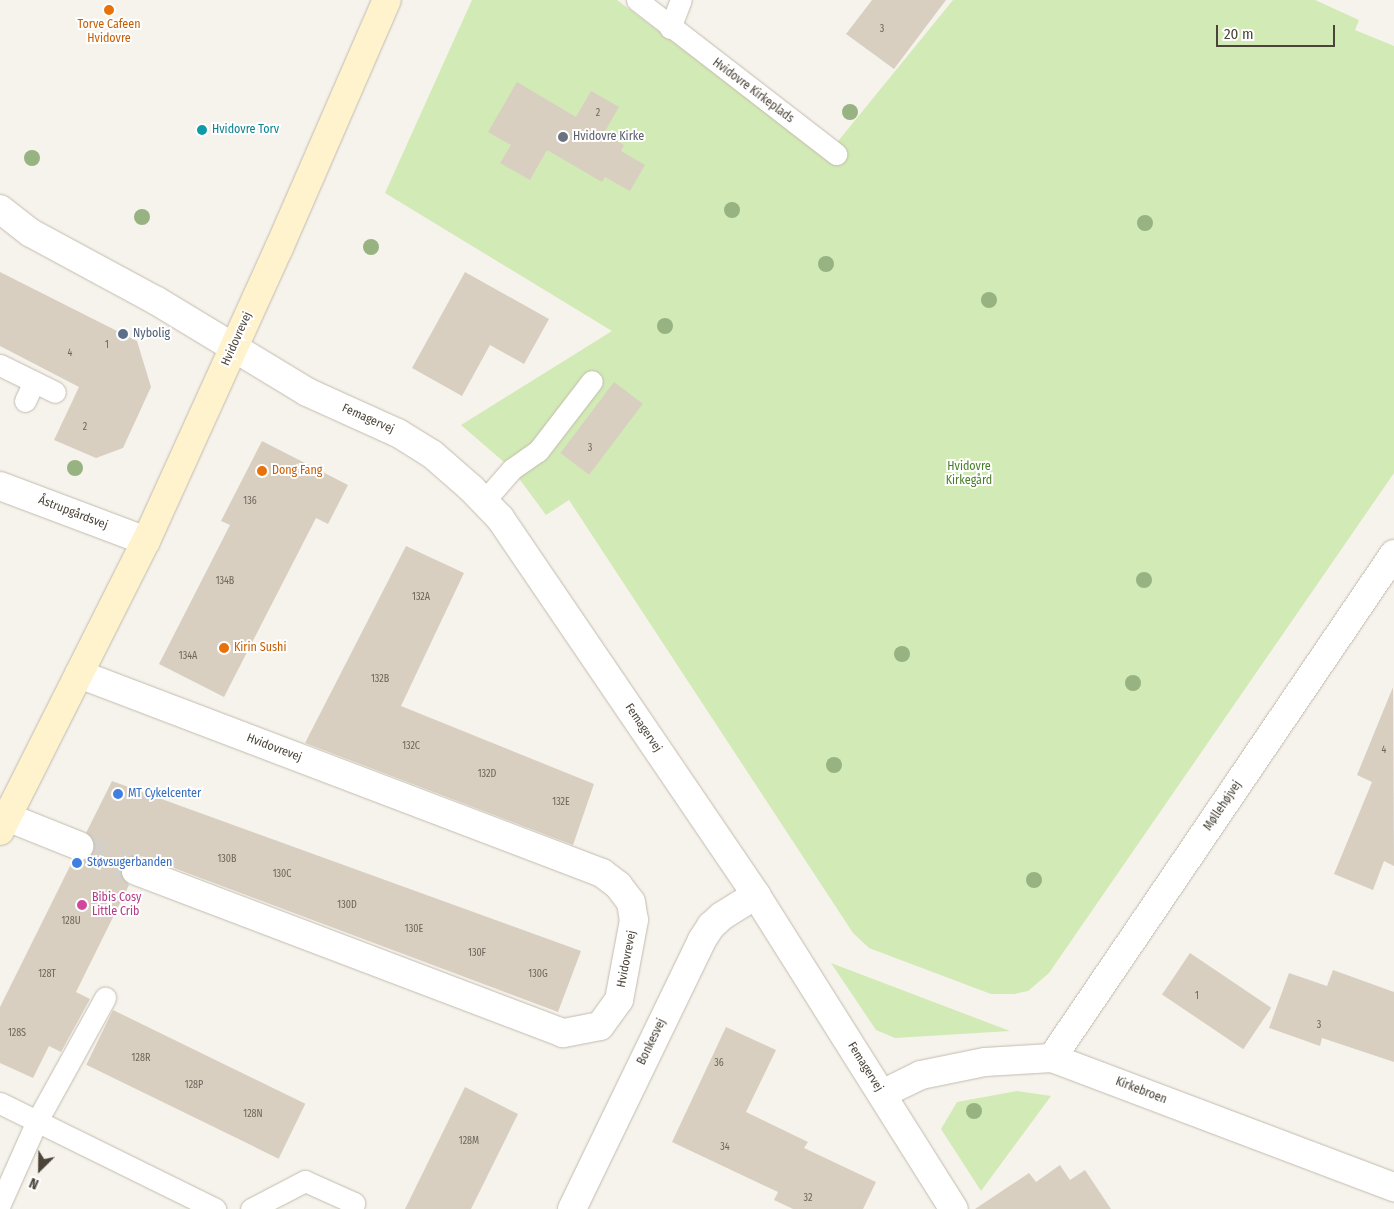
<!DOCTYPE html>
<meta charset="utf-8">
<style>
body{margin:0}
#map{position:relative;width:1394px;height:1209px;overflow:hidden;background:#f6f3ec;font-family:"Fira Sans Condensed",sans-serif}
div>[style]{position:absolute}
[style*='--x']{left:calc(var(--x)*1px);top:calc(var(--y)*1px);width:calc(var(--w)*1px);rotate:calc(var(--a)*1deg)}
.green>*{inset:0;background:#d2eab5}
.building>*{inset:0;background:#d8cfc1;transform-origin:0 0}
.street-tunnel>*{height:28px;margin-top:-14px;transform-origin:0;background:repeating-linear-gradient(90deg,#d4d0c8 0 28px,transparent 0 42px)}
.roads{filter:drop-shadow(0 0 1px #c2bbae) drop-shadow(0 0 1px #c2bbae)}
.lane>*{height:21px;margin:-10.5px;padding:0 10.5px;transform-origin:10.5px;border-radius:10.5px;background:#fff}
.street>*{height:28px;margin:-14px;padding:0 14px;transform-origin:14px;border-radius:14px;background:#fff}
.secondary>*{height:28px;margin:-14px;padding:0 14px;transform-origin:14px;border-radius:14px;background:#fff3cd}
.trees>*{width:16px;height:16px;margin:-8px;border-radius:50%;background:#97b381}
.dots>*{width:14px;height:14px;translate:-50% -50%;box-sizing:border-box;border:2px solid #fff;border-radius:50%}
span{translate:-50% -50%;white-space:nowrap;text-align:center;line-height:1.15;-webkit-text-stroke:4px #fff;paint-order:stroke}
.number-label{font-size:10px;color:#6e675b}
.number-label span{-webkit-text-stroke-width:0}
.food-label{font-size:12px;color:#c56008}
.left{translate:0 -50%;text-align:left}
.street-label{font-size:12px;color:#4b4439}
.culture-label{font-size:12px;color:#0d838f}
.worship-label{font-size:12px;color:#5b616d}
.service-label{font-size:12px;color:#4e5e75}
.park-label{font-size:12px;color:#4a7f2a}
.shop-label{font-size:12px;color:#366cbe}
.hotel-label{font-size:12px;color:#b23c85}
.north{position:absolute;left:15px;top:1144px;width:50px;height:50px;-webkit-text-stroke:4px #fff;paint-order:stroke;rotate:203deg;font-size:14px;font-weight:700;line-height:20px;text-align:center;color:#4b4439}
.north::after{content:'';display:block;margin:auto;width:18px;height:22px;background:#4b4439;clip-path:polygon(50% 0,100% 100%,50% 72%,0 100%)}
.scale{position:absolute;left:1216px;top:25px;width:119px;height:22px;box-sizing:border-box;border:2px solid #4b4439;border-top:0;padding-left:6px;font-size:15px;line-height:18px;white-space:nowrap;color:#4b4439;-webkit-text-stroke:4px #fff;paint-order:stroke}
</style>
<div id="map">
<div class="green">
<div style="clip-path:polygon(472px 0,617px 0,826px 156px,953px 0,1315px 0,1359px 20px,1355px 30px,1394px 46px,1394px 473px,1049px 973px,1028px 991px,1014px 994px,991px 994px,869px 948px,853px 933px,569px 500px,546px 515px,512px 469px,461px 425px,612px 331px,385px 193px)"></div>
<div style="clip-path:polygon(831px 963px,1010px 1031px,895px 1038px,876px 1030px)"></div>
<div style="clip-path:polygon(1017px 1091px,1051px 1096px,981px 1191px,941px 1129px,957px 1102px)"></div>
</div>
<div class="building">
<div style="clip-path:polygon(872px 0,946px 0,894px 69px,846px 34px)"></div>
<div style="clip-path:polygon(517px 82px,576px 117px,591px 91px,619px 107px,604px 133px,624px 145px,621px 151px,645px 165px,630px 191px,605px 177px,602px 182px,547px 150px,530px 180px,500px 163px,511px 145px,488px 132px)"></div>
<div style="clip-path:polygon(0 272px,137px 341px,151px 387px,123px 448px,96px 458px,54px 440px,79px 387px,0 346px)"></div>
<div style="clip-path:polygon(465px 272px,549px 319px,524px 364px,490px 345px,462px 396px,412px 368px)"></div>
<div style="left:614px;top:382px;width:36px;height:89px;rotate:37deg"></div>
<div style="clip-path:polygon(262px 441px,348px 485px,328px 524px,316px 518px,224px 697px,159px 664px,230px 525px,221px 521px)"></div>
<div style="clip-path:polygon(406px 546px,464px 573px,401px 706px,594px 784px,573px 845px,305px 743px)"></div>
<div style="clip-path:polygon(1393px 687px,1394px 866px,1384px 861px,1373px 890px,1334px 874px,1372px 782px,1357px 775px)"></div>
<div style="clip-path:polygon(112px 781px,581px 951px,558px 1012px,142px 856px,134px 856px,127px 859px,122px 865px,121px 874px,129px 885px,76px 992px,90px 999px,61px 1052px,49px 1046px,33px 1078px,0 1063px,0 1007px,73px 860px,82px 861px,88px 859px,93px 852px,94px 843px,86px 833px)"></div>
<div style="left:1190px;top:953px;width:98px;height:50px;rotate:34deg"></div>
<div style="clip-path:polygon(1333px 970px,1394px 992px,1394px 1062px,1322px 1038px,1320px 1046px,1269px 1028px,1289px 973px,1327px 986px)"></div>
<div style="left:113px;top:1010px;width:214px;height:61px;rotate:26deg"></div>
<div style="clip-path:polygon(726px 1027px,776px 1050px,746px 1112px,808px 1142px,804px 1148px,876px 1182px,863px 1209px,793px 1209px,774px 1200px,778px 1192px,672px 1142px)"></div>
<div style="clip-path:polygon(465px 1087px,518px 1114px,471px 1209px,405px 1209px)"></div>
<div style="clip-path:polygon(1060px 1165px,1070px 1180px,1085px 1170px,1111px 1209px,975px 1209px,1029px 1173px,1036px 1182px)"></div>
</div>
<div class="street-tunnel">
<div style="--x:79;--y:846;--w:62;--a:23.7"></div>
</div>
<div class="roads">
<div class="lane">
<div style="--x:637;--y:0;--w:252;--a:37.7"></div>
<div style="--x:670;--y:28;--w:30;--a:-69"></div>
<div style="--x:0;--y:365;--w:61;--a:26.1"></div>
<div style="--x:25;--y:401;--w:21;--a:-65"></div>
<div style="--x:484;--y:501;--w:43;--a:-48.8"></div>
<div style="--x:512;--y:469;--w:32;--a:-35"></div>
<div style="--x:538;--y:451;--w:88;--a:-52.4"></div>
<div style="--x:0;--y:1103;--w:240;--a:26.2"></div>
<div style="--x:0;--y:1204;--w:91;--a:-66"></div>
<div style="--x:37;--y:1121;--w:141;--a:-61.1"></div>
<div style="--x:251;--y:1209;--w:61;--a:-27.4"></div>
<div style="--x:305;--y:1181;--w:54;--a:24.2"></div>
<div style="--x:354;--y:1203;--w:7;--a:117"></div>
</div>
<div class="street">
<div style="--x:0;--y:209;--w:39;--a:38"></div>
<div style="--x:31;--y:233;--w:143;--a:28.4"></div>
<div style="--x:157;--y:301;--w:175;--a:31.2"></div>
<div style="--x:307;--y:392;--w:100;--a:24.3"></div>
<div style="--x:398;--y:433;--w:40;--a:32"></div>
<div style="--x:432;--y:454;--w:52;--a:41.1"></div>
<div style="--x:471;--y:488;--w:42;--a:46"></div>
<div style="--x:500;--y:518;--w:456;--a:55.8"></div>
<div style="--x:756;--y:895;--w:371;--a:57.8"></div>
<div style="--x:0;--y:486;--w:156;--a:20.6"></div>
<div style="--x:79;--y:674;--w:560;--a:20.83"></div>
<div style="--x:602;--y:873;--w:20;--a:37"></div>
<div style="--x:618;--y:885;--w:21;--a:53"></div>
<div style="--x:631;--y:902;--w:18;--a:81"></div>
<div style="--x:634;--y:920;--w:81;--a:100.6"></div>
<div style="--x:619;--y:1000;--w:32;--a:126"></div>
<div style="--x:600;--y:1026;--w:38;--a:169"></div>
<div style="--x:563;--y:1033;--w:457;--a:-159.2"></div>
<div style="--x:7;--y:817;--w:78;--a:21.9"></div>
<div style="--x:1052;--y:1058;--w:609;--a:-55.84"></div>
<div style="--x:882;--y:1094;--w:43;--a:-26"></div>
<div style="--x:921;--y:1075;--w:65;--a:-11.5"></div>
<div style="--x:985;--y:1062;--w:67;--a:-3.4"></div>
<div style="--x:1052;--y:1058;--w:366;--a:20.7"></div>
<div style="--x:572;--y:1209;--w:299;--a:-64.2"></div>
<div style="--x:702;--y:940;--w:17;--a:-57"></div>
<div style="--x:711;--y:926;--w:15;--a:-42"></div>
<div style="--x:722;--y:916;--w:40;--a:-32"></div>
</div>
<div class="secondary">
<div style="--x:0;--y:831;--w:325;--a:-63.3"></div>
<div style="--x:146;--y:541;--w:322;--a:-65.6"></div>
<div style="--x:279;--y:248;--w:270;--a:-66.5"></div>
</div>
</div>
<div class="trees">
<div style="left:850px;top:112px"></div>
<div style="left:32px;top:158px"></div>
<div style="left:732px;top:210px"></div>
<div style="left:142px;top:217px"></div>
<div style="left:1145px;top:223px"></div>
<div style="left:371px;top:247px"></div>
<div style="left:826px;top:264px"></div>
<div style="left:989px;top:300px"></div>
<div style="left:665px;top:326px"></div>
<div style="left:75px;top:468px"></div>
<div style="left:1144px;top:580px"></div>
<div style="left:902px;top:654px"></div>
<div style="left:1133px;top:683px"></div>
<div style="left:834px;top:765px"></div>
<div style="left:1034px;top:880px"></div>
<div style="left:974px;top:1111px"></div>
</div>
<div class="dots">
<div style="left:109px;top:10px;background:#e8710a"></div>
<div style="left:202px;top:130px;background:#0f9aa8"></div>
<div style="left:563px;top:137px;background:#6b7280"></div>
<div style="left:123px;top:334px;background:#5c6f8a"></div>
<div style="left:262px;top:471px;background:#e8710a"></div>
<div style="left:224px;top:648px;background:#e8710a"></div>
<div style="left:118px;top:794px;background:#3f7fe0"></div>
<div style="left:77px;top:863px;background:#3f7fe0"></div>
<div style="left:82px;top:905px;background:#d1479c"></div>
</div>
<div class="number-label">
<span style="left:882px;top:30px">3</span>
<span style="left:598px;top:114px">2</span>
<span style="left:107px;top:346px">1</span>
<span style="left:70px;top:354px">4</span>
<span style="left:85px;top:428px">2</span>
<span style="left:590px;top:449px">3</span>
<span style="left:250px;top:502px">136</span>
<span style="left:225px;top:582px">134B</span>
<span style="left:421px;top:598px">132A</span>
<span style="left:188px;top:657px">134A</span>
<span style="left:380px;top:680px">132B</span>
<span style="left:411px;top:747px">132C</span>
<span style="left:1384px;top:751px">4</span>
<span style="left:487px;top:775px">132D</span>
<span style="left:561px;top:803px">132E</span>
<span style="left:227px;top:860px">130B</span>
<span style="left:282px;top:875px">130C</span>
<span style="left:347px;top:906px">130D</span>
<span style="left:71px;top:922px">128U</span>
<span style="left:414px;top:930px">130E</span>
<span style="left:477px;top:954px">130F</span>
<span style="left:47px;top:975px">128T</span>
<span style="left:538px;top:975px">130G</span>
<span style="left:1197px;top:997px">1</span>
<span style="left:1319px;top:1026px">3</span>
<span style="left:17px;top:1034px">128S</span>
<span style="left:141px;top:1059px">128R</span>
<span style="left:719px;top:1064px">36</span>
<span style="left:194px;top:1086px">128P</span>
<span style="left:253px;top:1115px">128N</span>
<span style="left:469px;top:1142px">128M</span>
<span style="left:725px;top:1148px">34</span>
<span style="left:808px;top:1199px">32</span>
</div>
<div class="food-label">
<span style="left:109px;top:32px">Torve Cafeen<br>Hvidovre</span>
<span class="left" style="left:272px;top:471px">Dong Fang</span>
<span class="left" style="left:234px;top:648px">Kirin Sushi</span>
</div>
<div class="street-label">
<span style="left:753px;top:91px;rotate:37deg">Hvidovre Kirkeplads</span>
<span style="left:237px;top:339px;rotate:-66deg">Hvidovrevej</span>
<span style="left:368px;top:419px;rotate:24deg">Femagervej</span>
<span style="left:73px;top:513px;rotate:21deg">Åstrupgårdsvej</span>
<span style="left:643px;top:728px;rotate:56deg">Femagervej</span>
<span style="left:274px;top:748px;rotate:21deg">Hvidovrevej</span>
<span style="left:1223px;top:806px;rotate:-56deg">Møllehøjvej</span>
<span style="left:627px;top:959px;rotate:-79deg">Hvidovrevej</span>
<span style="left:652px;top:1042px;rotate:-64deg">Bonkesvej</span>
<span style="left:865px;top:1067px;rotate:58deg">Femagervej</span>
<span style="left:1141px;top:1091px;rotate:21deg">Kirkebroen</span>
</div>
<div class="culture-label">
<span class="left" style="left:212px;top:130px">Hvidovre Torv</span>
</div>
<div class="worship-label">
<span class="left" style="left:573px;top:137px">Hvidovre Kirke</span>
</div>
<div class="service-label">
<span class="left" style="left:133px;top:334px">Nybolig</span>
</div>
<div class="park-label">
<span style="left:969px;top:474px">Hvidovre<br>Kirkegård</span>
</div>
<div class="shop-label">
<span class="left" style="left:128px;top:794px">MT Cykelcenter</span>
<span class="left" style="left:87px;top:863px">Støvsugerbanden</span>
</div>
<div class="hotel-label">
<span class="left" style="left:92px;top:905px">Bibis Cosy<br>Little Crib</span>
</div>
<div class="north">N</div>
<div class="scale">20 m</div>
</div>
